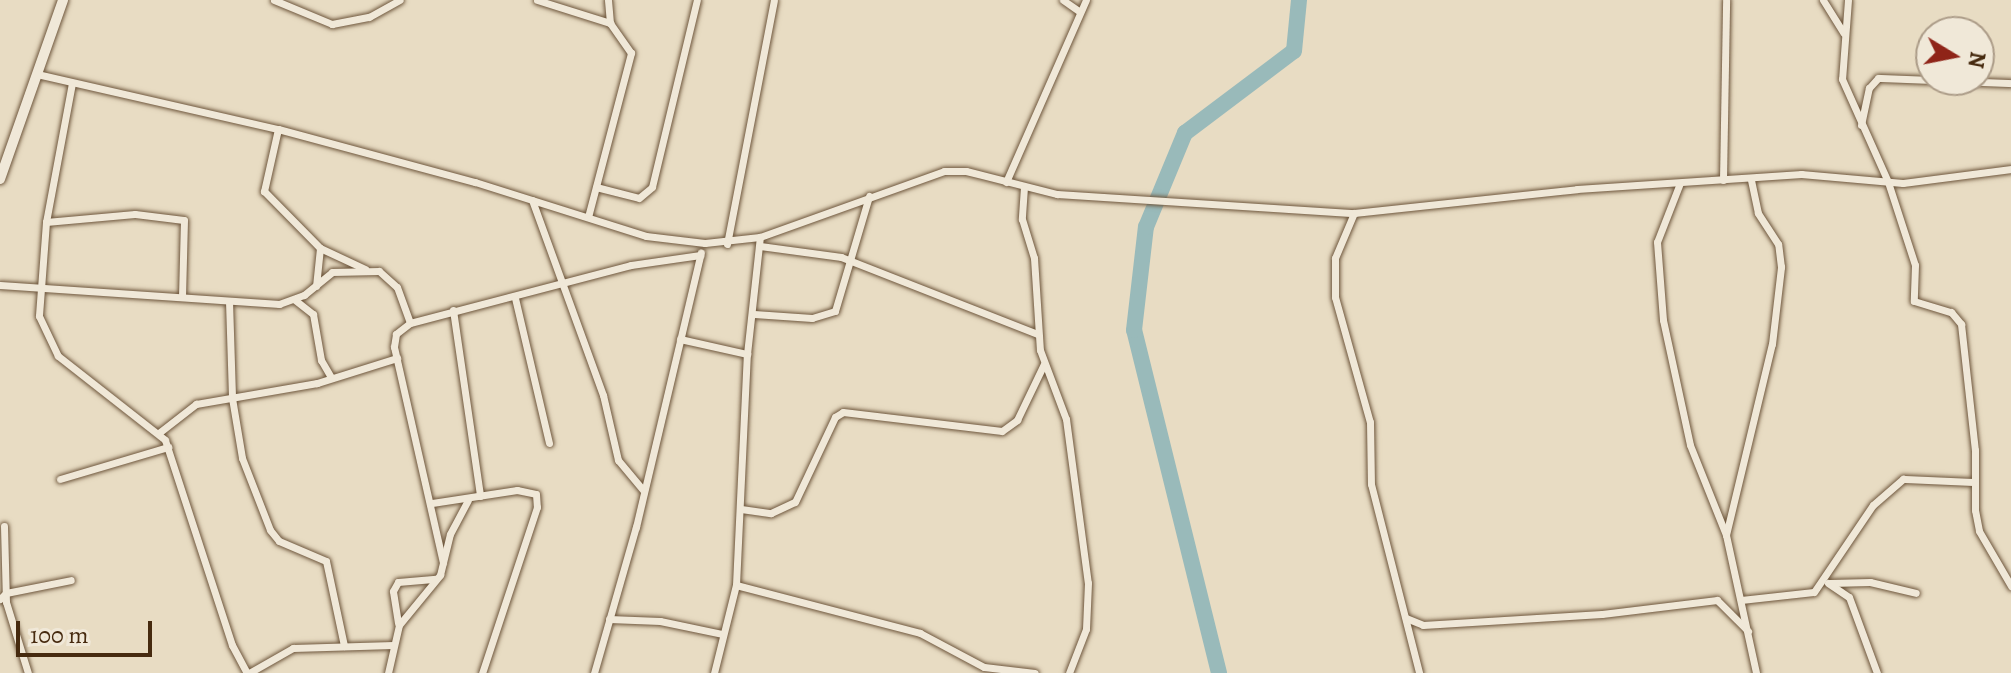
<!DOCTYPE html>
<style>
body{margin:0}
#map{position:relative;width:2011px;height:673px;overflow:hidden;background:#e8dcc3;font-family:Alegreya,serif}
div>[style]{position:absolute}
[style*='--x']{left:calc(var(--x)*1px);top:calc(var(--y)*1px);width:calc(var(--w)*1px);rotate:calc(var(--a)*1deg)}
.river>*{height:16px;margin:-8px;padding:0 8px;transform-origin:8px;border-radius:8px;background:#99baba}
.roads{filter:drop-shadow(0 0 2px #6e563c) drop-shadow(0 0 2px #6e563c)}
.street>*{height:7px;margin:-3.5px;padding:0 3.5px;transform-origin:3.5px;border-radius:3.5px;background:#f0e8d8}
.secondary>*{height:10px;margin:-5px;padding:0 5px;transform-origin:5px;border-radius:5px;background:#f0e8d8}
span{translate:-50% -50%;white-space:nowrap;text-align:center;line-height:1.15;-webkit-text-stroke:6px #f0e8d8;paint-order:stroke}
.north{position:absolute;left:1915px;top:16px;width:80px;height:80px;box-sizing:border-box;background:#f0e8d8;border:2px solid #ac9c88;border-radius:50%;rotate:100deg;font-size:22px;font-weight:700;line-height:32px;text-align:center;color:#462a0f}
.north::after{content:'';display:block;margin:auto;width:28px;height:36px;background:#8f2418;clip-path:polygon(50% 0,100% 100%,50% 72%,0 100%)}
.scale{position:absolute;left:16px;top:621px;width:136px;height:36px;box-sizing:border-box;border:4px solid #462a0f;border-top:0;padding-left:10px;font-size:24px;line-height:28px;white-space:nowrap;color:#462a0f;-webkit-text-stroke:6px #f0e8d8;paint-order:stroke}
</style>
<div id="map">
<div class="river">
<div style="--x:1219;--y:673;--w:353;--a:-103.9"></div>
<div style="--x:1134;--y:330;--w:104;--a:-83.4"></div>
<div style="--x:1146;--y:227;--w:102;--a:-67.5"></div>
<div style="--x:1185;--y:133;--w:136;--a:-37"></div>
<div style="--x:1294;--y:51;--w:51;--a:-84.4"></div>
</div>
<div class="roads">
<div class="street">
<div style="--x:274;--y:0;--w:63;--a:22.5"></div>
<div style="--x:332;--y:24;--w:38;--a:-11"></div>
<div style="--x:369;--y:17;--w:35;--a:-29"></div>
<div style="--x:537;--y:0;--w:77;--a:17.5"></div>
<div style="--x:1063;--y:0;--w:19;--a:35"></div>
<div style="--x:1823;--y:0;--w:39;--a:58"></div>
<div style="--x:1848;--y:0;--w:79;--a:94.3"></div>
<div style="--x:1842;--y:79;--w:113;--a:65.9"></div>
<div style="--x:1888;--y:182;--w:87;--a:72"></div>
<div style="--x:1915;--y:265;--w:36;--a:92"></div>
<div style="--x:1914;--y:301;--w:39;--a:17"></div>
<div style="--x:1951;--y:312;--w:16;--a:50"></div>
<div style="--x:1961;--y:324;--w:127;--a:83.7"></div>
<div style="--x:1975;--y:450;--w:60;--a:90"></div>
<div style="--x:1975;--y:510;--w:21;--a:79"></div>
<div style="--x:1979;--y:531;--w:64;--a:59.8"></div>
<div style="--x:37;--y:74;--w:247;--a:12.9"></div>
<div style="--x:278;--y:129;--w:204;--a:15.1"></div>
<div style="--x:475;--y:182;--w:179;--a:17.5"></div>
<div style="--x:646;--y:236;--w:59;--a:6.8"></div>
<div style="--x:705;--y:243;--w:55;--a:-6.2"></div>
<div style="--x:760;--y:237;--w:195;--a:-19.7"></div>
<div style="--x:944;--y:171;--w:22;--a:0"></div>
<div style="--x:966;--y:171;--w:94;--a:14.2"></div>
<div style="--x:1057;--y:194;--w:298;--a:3.7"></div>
<div style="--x:1354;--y:213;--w:224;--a:-6.1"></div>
<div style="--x:1577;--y:189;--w:225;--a:-3.8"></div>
<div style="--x:1801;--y:174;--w:102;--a:5"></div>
<div style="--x:1903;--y:183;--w:109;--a:-7.4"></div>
<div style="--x:72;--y:83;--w:141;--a:100.6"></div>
<div style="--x:46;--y:222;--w:94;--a:94.3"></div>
<div style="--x:39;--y:316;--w:44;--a:64.6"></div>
<div style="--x:58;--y:356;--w:136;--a:38.1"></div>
<div style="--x:165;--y:440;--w:216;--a:71.9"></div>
<div style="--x:232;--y:645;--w:32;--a:62"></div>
<div style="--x:1861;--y:125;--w:38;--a:-78"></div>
<div style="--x:1869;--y:88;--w:13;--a:-48"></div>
<div style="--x:1878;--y:78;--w:133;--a:2.2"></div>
<div style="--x:278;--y:129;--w:64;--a:102.7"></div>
<div style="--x:264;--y:191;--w:80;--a:45.5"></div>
<div style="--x:320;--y:248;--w:38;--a:96"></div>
<div style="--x:1723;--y:180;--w:180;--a:-89"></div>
<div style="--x:1006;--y:182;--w:199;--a:-66.3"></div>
<div style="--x:1680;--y:183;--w:63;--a:111.3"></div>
<div style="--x:1657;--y:242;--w:78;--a:85.6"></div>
<div style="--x:1663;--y:320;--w:128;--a:77.8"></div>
<div style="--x:1690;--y:445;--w:97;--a:68.2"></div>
<div style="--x:1726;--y:535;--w:141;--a:77.7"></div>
<div style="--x:596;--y:187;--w:44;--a:14.3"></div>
<div style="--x:639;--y:198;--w:17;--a:-40"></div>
<div style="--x:652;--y:187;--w:192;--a:-76.5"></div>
<div style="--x:1024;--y:187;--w:32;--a:94"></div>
<div style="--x:1022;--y:219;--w:41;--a:72.9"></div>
<div style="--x:1034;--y:258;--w:92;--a:86.3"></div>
<div style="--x:1040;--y:350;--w:74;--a:69.4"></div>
<div style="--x:1066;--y:419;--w:165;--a:82.4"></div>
<div style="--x:1088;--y:583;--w:46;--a:92.5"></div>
<div style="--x:1086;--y:629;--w:47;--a:111.1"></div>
<div style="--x:532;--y:200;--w:208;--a:70"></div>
<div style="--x:603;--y:395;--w:67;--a:77"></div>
<div style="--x:618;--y:460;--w:39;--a:50"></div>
<div style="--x:1354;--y:213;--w:49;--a:112.9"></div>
<div style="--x:1335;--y:258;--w:39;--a:90"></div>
<div style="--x:1335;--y:297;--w:130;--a:74.4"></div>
<div style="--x:1370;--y:422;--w:62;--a:89.1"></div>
<div style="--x:1371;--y:484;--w:195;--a:75.7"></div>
<div style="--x:588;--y:217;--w:170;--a:-75.3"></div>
<div style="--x:631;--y:53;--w:37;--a:-125"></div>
<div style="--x:610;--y:23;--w:23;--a:-95"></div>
<div style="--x:46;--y:222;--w:89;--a:-5.1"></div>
<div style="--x:135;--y:214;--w:49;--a:7"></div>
<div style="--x:184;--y:220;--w:77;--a:91.5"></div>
<div style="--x:727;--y:244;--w:248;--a:-79.1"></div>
<div style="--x:760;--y:246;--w:82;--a:7.7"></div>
<div style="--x:841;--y:257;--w:211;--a:21.4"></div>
<div style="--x:320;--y:248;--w:50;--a:25"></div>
<div style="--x:0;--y:285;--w:280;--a:3.9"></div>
<div style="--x:279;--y:304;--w:27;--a:-20"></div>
<div style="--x:304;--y:295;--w:36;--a:-39"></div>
<div style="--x:332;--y:272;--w:47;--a:-1.2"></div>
<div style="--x:379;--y:271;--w:24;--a:42"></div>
<div style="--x:397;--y:287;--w:38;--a:70"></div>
<div style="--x:410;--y:323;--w:228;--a:-14.7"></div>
<div style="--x:631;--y:265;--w:70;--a:-8.2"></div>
<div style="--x:515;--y:298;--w:149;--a:76.8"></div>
<div style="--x:295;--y:300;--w:23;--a:38"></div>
<div style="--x:313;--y:314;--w:47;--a:80.1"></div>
<div style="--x:321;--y:360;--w:20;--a:60"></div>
<div style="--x:229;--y:301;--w:97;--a:88.2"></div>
<div style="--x:232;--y:398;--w:61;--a:80.5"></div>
<div style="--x:242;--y:458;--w:77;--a:68.7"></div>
<div style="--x:270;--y:530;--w:14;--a:51"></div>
<div style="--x:279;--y:541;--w:51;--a:23.1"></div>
<div style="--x:326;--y:561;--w:87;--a:78"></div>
<div style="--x:453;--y:310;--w:188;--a:81.7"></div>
<div style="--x:754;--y:314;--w:58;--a:3.9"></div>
<div style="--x:812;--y:318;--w:24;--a:-17"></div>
<div style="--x:835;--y:311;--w:120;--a:-73.5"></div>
<div style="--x:410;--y:323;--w:18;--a:142"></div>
<div style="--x:396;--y:334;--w:13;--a:99"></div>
<div style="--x:394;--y:347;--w:221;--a:77.2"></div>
<div style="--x:680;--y:339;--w:69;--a:12.6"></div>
<div style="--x:160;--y:432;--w:46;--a:-37.9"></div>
<div style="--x:196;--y:404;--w:123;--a:-9.8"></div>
<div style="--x:317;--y:383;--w:84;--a:-17.4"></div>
<div style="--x:60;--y:479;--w:113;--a:-16.5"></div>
<div style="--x:432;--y:503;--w:86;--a:-8.7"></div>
<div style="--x:517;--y:490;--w:19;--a:12"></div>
<div style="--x:536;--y:494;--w:13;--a:86"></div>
<div style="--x:537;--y:507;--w:175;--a:108.3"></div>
<div style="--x:741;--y:509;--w:30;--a:8"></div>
<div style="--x:771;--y:513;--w:26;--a:-25"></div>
<div style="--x:795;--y:502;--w:94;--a:-64.8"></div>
<div style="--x:835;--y:417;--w:9;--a:-32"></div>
<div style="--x:843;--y:412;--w:160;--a:6.8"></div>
<div style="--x:1002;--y:431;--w:19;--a:-36"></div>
<div style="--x:1017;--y:420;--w:62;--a:-64.3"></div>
<div style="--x:4;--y:526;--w:76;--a:88.5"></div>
<div style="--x:6;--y:602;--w:74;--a:72.8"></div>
<div style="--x:1726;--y:535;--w:196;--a:-76.5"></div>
<div style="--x:1772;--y:344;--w:78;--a:-83.3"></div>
<div style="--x:1781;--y:267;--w:23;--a:-97"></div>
<div style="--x:1778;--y:244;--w:37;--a:-123"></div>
<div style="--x:1758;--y:213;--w:35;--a:-102"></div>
<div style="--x:1828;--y:583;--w:25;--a:34"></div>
<div style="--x:1849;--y:597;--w:81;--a:69.8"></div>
<div style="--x:1830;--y:583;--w:40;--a:-1.4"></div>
<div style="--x:1870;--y:582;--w:47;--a:13.4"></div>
<div style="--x:736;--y:585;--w:190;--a:14.6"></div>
<div style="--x:920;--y:633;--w:72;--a:28"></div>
<div style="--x:984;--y:667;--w:51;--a:6.7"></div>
<div style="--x:0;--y:599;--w:8;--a:-45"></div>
<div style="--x:6;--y:593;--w:66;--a:-11.3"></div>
<div style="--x:1741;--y:600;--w:73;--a:-6.3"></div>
<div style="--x:1814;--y:592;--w:105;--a:-55.9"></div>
<div style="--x:1873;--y:505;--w:40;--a:-41"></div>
<div style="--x:1903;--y:479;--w:72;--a:2.4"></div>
<div style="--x:1406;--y:618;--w:18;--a:22"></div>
<div style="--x:1423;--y:625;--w:179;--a:-3.5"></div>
<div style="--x:1602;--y:614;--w:116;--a:-6.9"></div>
<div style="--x:1717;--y:600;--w:44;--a:45"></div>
<div style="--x:609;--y:619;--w:51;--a:2.2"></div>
<div style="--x:660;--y:621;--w:63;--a:11.8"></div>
<div style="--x:398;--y:623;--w:32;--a:-99"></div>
<div style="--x:393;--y:591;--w:10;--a:-61"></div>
<div style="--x:398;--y:582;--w:38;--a:-5"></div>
<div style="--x:249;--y:673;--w:51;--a:-29.6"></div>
<div style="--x:293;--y:648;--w:100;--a:-1.7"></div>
<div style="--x:388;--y:673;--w:49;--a:-77.1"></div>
<div style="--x:399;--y:625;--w:65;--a:-50.6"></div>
<div style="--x:440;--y:575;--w:42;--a:-76.3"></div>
<div style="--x:450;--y:534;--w:38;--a:-62"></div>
<div style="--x:594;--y:673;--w:152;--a:-74"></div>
<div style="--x:636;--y:527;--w:282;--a:-76.7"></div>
<div style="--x:714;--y:673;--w:91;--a:-76"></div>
<div style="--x:736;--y:585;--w:231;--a:-87.3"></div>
<div style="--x:747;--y:354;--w:118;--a:-83.7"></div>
</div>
<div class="secondary">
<div style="--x:0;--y:179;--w:190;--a:-70.6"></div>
</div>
</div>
<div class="north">N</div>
<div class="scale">100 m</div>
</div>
